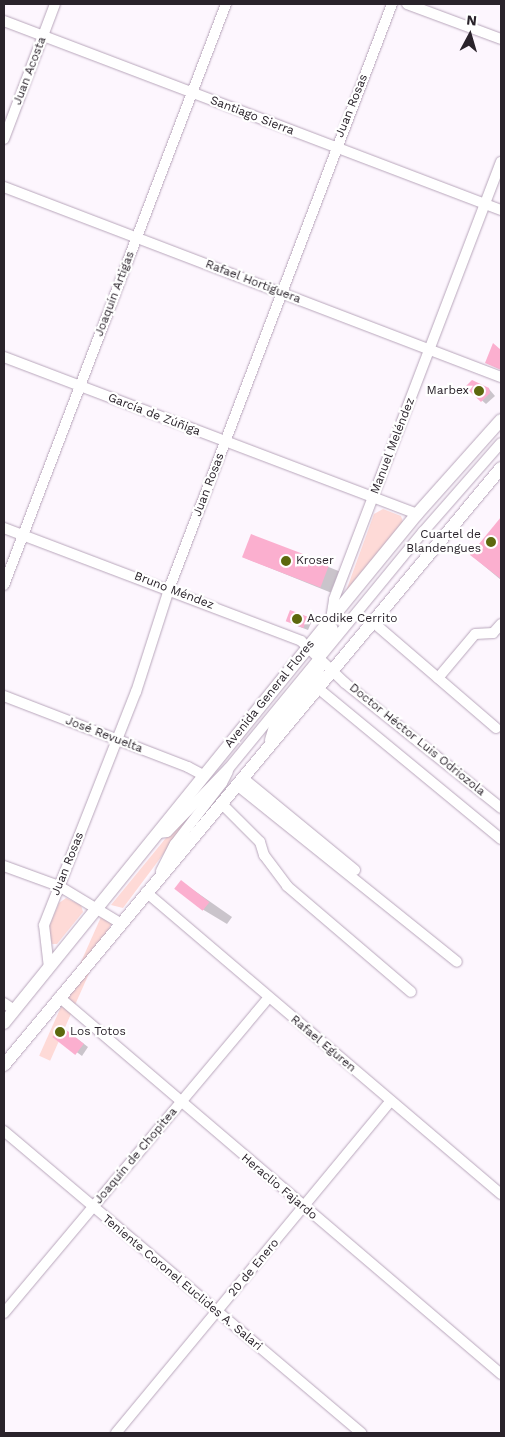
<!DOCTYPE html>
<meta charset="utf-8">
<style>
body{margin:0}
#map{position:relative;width:505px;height:1437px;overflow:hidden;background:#fdf6fe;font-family:"Work Sans",sans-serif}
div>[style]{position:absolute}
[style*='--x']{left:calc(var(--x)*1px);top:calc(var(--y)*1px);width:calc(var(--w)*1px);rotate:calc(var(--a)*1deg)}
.green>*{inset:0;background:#fedad7;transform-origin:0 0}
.shadow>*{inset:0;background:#0003;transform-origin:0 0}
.building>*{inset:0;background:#fbafcf;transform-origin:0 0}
.roads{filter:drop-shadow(0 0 1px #b8a6bb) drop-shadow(0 0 1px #b8a6bb)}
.minor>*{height:10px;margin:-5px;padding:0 5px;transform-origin:5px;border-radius:5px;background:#fff}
.major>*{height:12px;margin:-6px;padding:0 6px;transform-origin:6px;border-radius:6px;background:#fff}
.dots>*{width:14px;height:14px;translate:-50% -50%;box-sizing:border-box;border:2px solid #fff;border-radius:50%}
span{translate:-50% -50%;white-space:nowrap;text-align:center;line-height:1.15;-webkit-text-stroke:4.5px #fff;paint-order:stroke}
.street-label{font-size:12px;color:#2a232b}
.poi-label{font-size:12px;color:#2a232b}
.right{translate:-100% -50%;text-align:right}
.left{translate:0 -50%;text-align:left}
.frame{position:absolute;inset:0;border:5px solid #2a232b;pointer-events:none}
.north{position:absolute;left:445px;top:10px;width:50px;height:50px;-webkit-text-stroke:4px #fff;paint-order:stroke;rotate:6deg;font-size:14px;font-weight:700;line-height:20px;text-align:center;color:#2a232b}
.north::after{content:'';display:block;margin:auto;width:18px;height:22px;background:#2a232b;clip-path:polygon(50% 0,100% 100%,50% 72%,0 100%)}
</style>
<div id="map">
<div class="green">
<div style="clip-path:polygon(383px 509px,401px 516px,403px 522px,346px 591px,374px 514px)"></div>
<div style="clip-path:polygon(209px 793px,123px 908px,111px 905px,170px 833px)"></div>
<div style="clip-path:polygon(66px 898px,81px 905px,83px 912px,57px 944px,52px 944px,48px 929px,59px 903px)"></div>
<div style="left:101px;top:917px;width:12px;height:152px;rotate:24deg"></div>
</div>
<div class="shadow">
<div style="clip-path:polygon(467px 387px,489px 389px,495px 396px,486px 404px)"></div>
<div style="clip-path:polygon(501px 521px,501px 580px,471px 555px)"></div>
<div style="left:252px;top:536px;width:94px;height:23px;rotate:22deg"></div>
<div style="clip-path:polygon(307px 618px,312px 621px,308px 630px,292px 624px)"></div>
<div style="clip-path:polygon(182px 882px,232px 917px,227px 924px,202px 909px)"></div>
<div style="clip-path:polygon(66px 1030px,88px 1047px,82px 1056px,55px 1036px)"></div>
</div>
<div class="building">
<div style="clip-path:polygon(493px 343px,501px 350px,501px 370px,485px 363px)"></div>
<div style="clip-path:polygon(472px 380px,489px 388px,490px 393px,481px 402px,465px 387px)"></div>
<div style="clip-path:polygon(501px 517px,501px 579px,470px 555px)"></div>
<div style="left:251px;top:534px;width:84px;height:25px;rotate:21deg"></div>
<div style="left:290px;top:610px;width:19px;height:12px;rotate:21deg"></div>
<div style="left:181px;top:880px;width:36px;height:11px;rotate:38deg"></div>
<div style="left:61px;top:1026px;width:29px;height:14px;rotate:38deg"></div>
</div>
<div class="roads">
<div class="minor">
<div style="--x:407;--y:4;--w:100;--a:20.4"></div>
<div style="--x:4;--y:21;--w:532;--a:20.82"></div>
<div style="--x:4;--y:139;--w:144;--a:-69.3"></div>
<div style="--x:4;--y:187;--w:532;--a:20.92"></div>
<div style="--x:4;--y:357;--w:442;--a:20.8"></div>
<div style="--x:4;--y:528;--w:318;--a:20.8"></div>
<div style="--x:301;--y:641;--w:61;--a:43.7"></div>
<div style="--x:345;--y:683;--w:200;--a:38.7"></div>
<div style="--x:4;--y:585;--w:622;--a:-69.09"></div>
<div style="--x:331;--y:619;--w:20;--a:-81"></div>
<div style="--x:334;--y:599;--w:468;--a:-69.1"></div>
<div style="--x:374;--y:623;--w:161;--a:40.7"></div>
<div style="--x:438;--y:678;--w:57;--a:-49.9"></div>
<div style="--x:475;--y:634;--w:18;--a:-3"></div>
<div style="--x:493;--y:633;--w:12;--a:-48"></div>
<div style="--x:319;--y:689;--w:236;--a:39.5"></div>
<div style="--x:4;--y:696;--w:197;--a:21.1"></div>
<div style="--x:188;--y:767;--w:17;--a:28"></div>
<div style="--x:243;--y:778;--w:145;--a:39.4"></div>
<div style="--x:237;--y:785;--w:282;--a:38.8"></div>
<div style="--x:221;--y:803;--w:55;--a:45"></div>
<div style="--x:260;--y:842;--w:14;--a:73"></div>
<div style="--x:264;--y:855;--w:39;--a:53"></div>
<div style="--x:287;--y:886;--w:163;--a:40.5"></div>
<div style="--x:159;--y:833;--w:8;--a:-7"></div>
<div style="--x:167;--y:832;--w:89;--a:-45.9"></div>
<div style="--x:229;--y:768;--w:306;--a:-50.6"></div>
<div style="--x:423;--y:532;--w:118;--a:-48.8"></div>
<div style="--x:4;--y:866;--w:59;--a:20"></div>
<div style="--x:59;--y:886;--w:71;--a:31.2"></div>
<div style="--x:161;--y:871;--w:30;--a:-63"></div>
<div style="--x:175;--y:844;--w:77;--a:-52.4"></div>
<div style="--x:222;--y:783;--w:13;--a:-63"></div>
<div style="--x:146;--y:892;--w:466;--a:40.4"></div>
<div style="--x:49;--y:968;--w:43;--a:-96.6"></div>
<div style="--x:44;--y:925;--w:251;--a:-68.5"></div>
<div style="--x:136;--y:692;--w:108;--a:-72.2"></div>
<div style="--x:169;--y:589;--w:626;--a:-69.13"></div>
<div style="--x:59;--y:997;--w:581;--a:40.46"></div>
<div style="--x:4;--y:1003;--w:12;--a:35"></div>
<div style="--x:4;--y:1131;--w:468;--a:40.2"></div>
<div style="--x:4;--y:1313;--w:411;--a:-50"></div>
<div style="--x:116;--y:1433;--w:431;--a:-50.4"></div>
</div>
<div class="major">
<div style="--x:271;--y:740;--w:14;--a:-73"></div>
<div style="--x:275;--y:727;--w:71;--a:-53"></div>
<div style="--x:318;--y:670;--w:23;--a:-83"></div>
<div style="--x:321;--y:647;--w:21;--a:-59"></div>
<div style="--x:4;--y:1023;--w:520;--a:-51.01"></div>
<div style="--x:331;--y:619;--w:136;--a:-50.7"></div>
<div style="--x:417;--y:514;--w:126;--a:-48.2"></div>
<div style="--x:4;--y:1065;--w:777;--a:-50.22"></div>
</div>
</div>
<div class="dots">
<div style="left:479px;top:391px;background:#5c680d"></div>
<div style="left:491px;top:542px;background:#5c680d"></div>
<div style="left:286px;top:561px;background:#5c680d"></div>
<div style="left:297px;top:619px;background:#5c680d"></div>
<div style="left:60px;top:1032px;background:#5c680d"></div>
</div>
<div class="street-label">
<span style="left:30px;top:71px;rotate:-69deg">Juan Acosta</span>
<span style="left:352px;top:106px;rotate:-68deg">Juan Rosas</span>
<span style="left:252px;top:116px;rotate:21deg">Santiago Sierra</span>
<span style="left:253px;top:282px;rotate:21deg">Rafael Hortiguera</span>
<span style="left:115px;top:294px;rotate:-69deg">Joaquín Artigas</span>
<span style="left:154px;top:415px;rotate:21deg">García de Zúñiga</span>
<span style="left:393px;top:446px;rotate:-69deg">Manuel Meléndez</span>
<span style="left:209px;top:485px;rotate:-69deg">Juan Rosas</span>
<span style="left:174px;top:591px;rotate:21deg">Bruno Méndez</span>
<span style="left:270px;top:694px;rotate:-51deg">Avenida General Flores</span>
<span style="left:104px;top:735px;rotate:21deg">José Revuelta</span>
<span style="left:417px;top:740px;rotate:39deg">Doctor Héctor Luis Odriozola</span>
<span style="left:68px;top:864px;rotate:-68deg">Juan Rosas</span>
<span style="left:323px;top:1044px;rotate:40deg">Rafael Eguren</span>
<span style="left:136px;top:1156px;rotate:-50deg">Joaquín de Chopitea</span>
<span style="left:279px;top:1187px;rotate:40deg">Heraclio Fajardo</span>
<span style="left:254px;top:1268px;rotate:-50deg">20 de Enero</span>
<span style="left:182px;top:1283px;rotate:40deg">Teniente Coronel Euclides A. Salari</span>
</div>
<div class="poi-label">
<span class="right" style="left:469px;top:391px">Marbex</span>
<span class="right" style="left:481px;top:542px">Cuartel de<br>Blandengues</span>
<span class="left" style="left:296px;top:561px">Kroser</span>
<span class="left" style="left:307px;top:619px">Acodike Cerrito</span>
<span class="left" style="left:70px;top:1032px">Los Totos</span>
</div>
<div class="frame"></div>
<div class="north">N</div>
</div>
